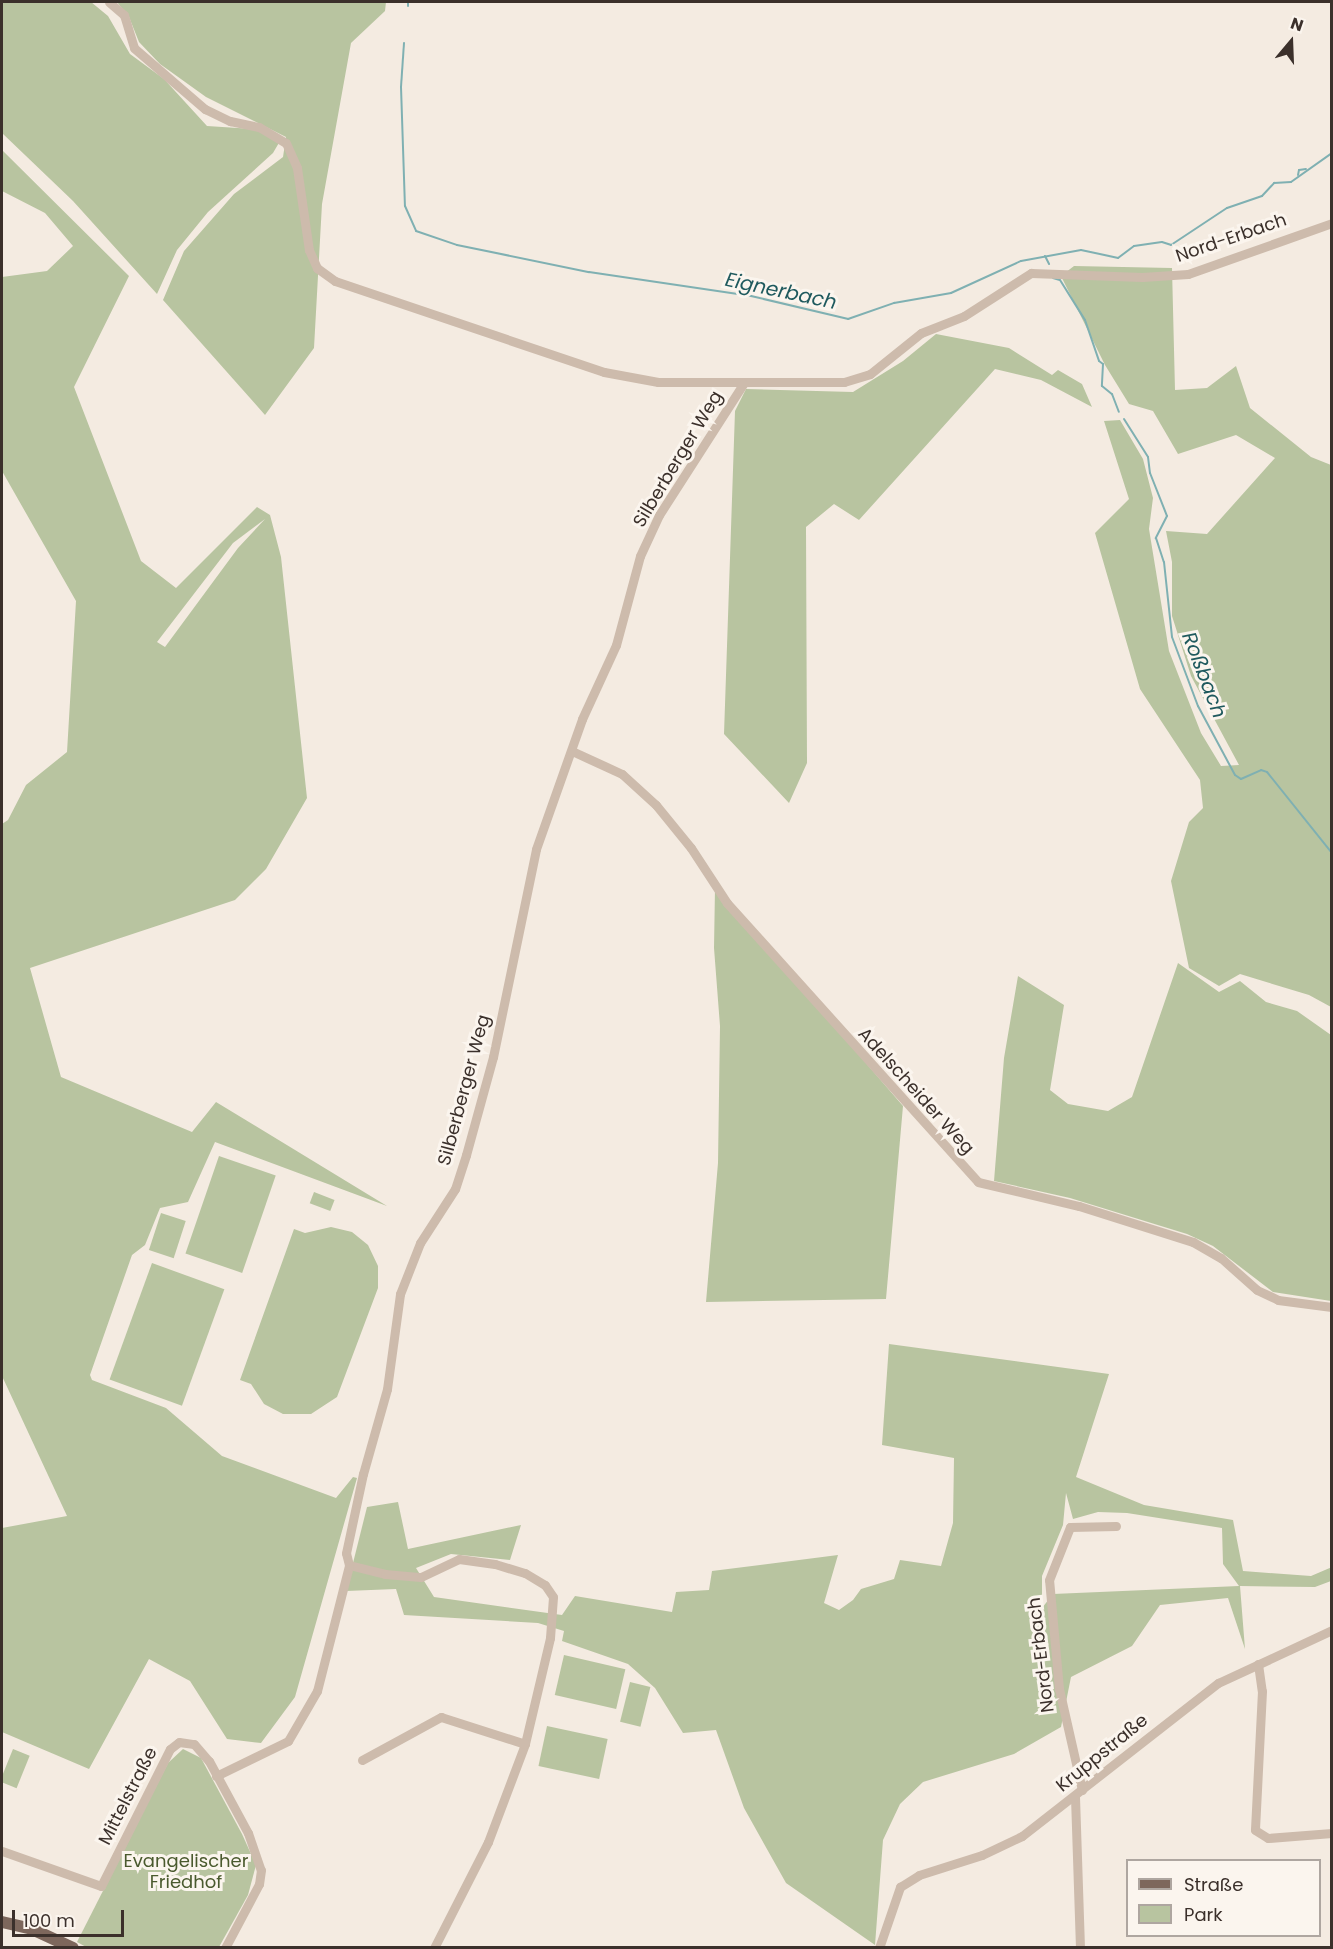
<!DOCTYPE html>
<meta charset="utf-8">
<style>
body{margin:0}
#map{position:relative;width:1333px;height:1949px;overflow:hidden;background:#f4ebe1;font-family:Poppins,sans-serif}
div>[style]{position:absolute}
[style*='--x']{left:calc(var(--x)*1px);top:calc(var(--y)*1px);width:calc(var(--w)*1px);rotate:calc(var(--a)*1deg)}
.green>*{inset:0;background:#b8c4a0;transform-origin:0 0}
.stream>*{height:2px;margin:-1px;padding:0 1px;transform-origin:1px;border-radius:1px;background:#7fb0b2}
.minor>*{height:9px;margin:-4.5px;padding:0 4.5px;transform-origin:4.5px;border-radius:4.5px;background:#cdbbac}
.major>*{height:12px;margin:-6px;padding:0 6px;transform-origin:6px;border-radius:6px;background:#7d675c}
span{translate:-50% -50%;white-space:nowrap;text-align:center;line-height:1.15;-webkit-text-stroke:6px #fbf5ee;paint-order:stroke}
.street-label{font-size:18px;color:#3b302b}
.park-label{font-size:18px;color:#4a5a2e}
.water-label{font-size:20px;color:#1f5a5e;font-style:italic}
.frame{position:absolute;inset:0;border:3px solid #3b302b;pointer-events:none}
.legend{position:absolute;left:1126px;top:1859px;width:195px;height:78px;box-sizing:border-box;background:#fbf5ee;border:2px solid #aea6a0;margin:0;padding:8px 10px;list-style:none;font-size:18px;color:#3b302b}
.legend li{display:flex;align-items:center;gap:12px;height:30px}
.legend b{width:30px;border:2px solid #aea6a0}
.north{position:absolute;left:1261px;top:12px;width:60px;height:60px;-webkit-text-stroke:4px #fbf5ee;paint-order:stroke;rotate:19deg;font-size:16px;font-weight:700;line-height:24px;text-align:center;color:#3b302b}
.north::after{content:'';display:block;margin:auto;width:21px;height:27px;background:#3b302b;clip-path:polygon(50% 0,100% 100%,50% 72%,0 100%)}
.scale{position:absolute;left:12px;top:1910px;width:112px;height:27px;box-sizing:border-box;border:3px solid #3b302b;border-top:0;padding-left:8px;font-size:18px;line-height:21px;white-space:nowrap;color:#3b302b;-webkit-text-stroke:4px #fbf5ee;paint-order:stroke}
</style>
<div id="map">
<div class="green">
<div style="clip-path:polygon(2px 2px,91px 2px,108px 16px,130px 54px,164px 79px,207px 126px,253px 129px,280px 141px,273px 153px,208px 212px,177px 250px,157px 294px,73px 201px,2px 133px)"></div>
<div style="clip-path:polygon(117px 2px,386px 2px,385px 11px,351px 43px,322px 204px,314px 348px,265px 415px,163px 300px,184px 251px,234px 194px,283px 157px,286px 137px,206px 97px,160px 64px,139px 42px,129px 17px)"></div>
<div style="clip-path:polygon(evenodd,2px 150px,129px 276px,74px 387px,141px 561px,176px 588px,257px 507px,270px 515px,281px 557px,307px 798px,266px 869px,235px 900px,30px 968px,61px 1077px,192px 1132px,216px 1102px,387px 1206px,215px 1142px,188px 1202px,160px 1208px,145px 1245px,132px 1255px,90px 1375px,92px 1380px,166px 1408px,222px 1456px,336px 1498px,353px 1477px,357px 1478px,295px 1697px,261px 1743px,227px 1739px,190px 1681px,149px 1659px,89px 1769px,2px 1732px,2px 1528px,67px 1516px,2px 1376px,2px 824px,8px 820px,26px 785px,67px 752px,76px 601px,2px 471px,2px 277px,47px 271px,73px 246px,45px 213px,2px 191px,2px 150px,265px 519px,238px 548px,165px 647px,157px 642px,233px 543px,265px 519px)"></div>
<div style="clip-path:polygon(1074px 266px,1172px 268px,1175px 390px,1207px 388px,1236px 366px,1250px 408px,1311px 457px,1331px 465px,1331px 1007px,1309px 995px,1240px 974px,1219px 986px,1189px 968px,1171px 881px,1189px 822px,1203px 808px,1200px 780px,1140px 689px,1095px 533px,1129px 499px,1104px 421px,1120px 420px,1143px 459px,1153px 498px,1149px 529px,1169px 651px,1201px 733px,1221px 766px,1239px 765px,1191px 676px,1172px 616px,1172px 562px,1166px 531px,1207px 534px,1275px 458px,1236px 435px,1178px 454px,1153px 411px,1129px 404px,1105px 365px,1061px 276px)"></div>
<div style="clip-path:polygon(936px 334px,1009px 348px,1052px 375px,1058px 370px,1082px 384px,1092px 407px,1041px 380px,995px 369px,859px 520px,834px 504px,806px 527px,807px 763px,789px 803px,724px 734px,735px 411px,746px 389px,853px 392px,903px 361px)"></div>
<div style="clip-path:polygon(715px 888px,903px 1106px,886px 1299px,706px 1302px,718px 1163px,720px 1026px,714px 948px)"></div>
<div style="clip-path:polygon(1178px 963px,1219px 992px,1240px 981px,1266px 1002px,1297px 1011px,1331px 1035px,1331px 1301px,1273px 1292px,1213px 1246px,1187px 1234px,1070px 1198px,994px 1181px,1004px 1058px,1018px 976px,1064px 1005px,1050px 1090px,1068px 1104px,1108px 1111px,1132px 1097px)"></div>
<div style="left:219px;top:1156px;width:60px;height:103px;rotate:19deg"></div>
<div style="left:314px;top:1192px;width:22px;height:12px;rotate:21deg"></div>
<div style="left:161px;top:1213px;width:26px;height:39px;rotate:18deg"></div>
<div style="clip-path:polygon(331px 1227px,352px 1232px,368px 1245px,378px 1266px,378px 1288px,337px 1397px,311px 1414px,283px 1414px,264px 1404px,251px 1384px,240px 1380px,294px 1229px,305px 1233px)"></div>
<div style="left:152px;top:1263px;width:77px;height:124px;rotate:20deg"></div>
<div style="clip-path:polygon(evenodd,889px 1344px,1109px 1374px,1076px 1477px,1144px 1505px,1233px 1520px,1243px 1571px,1311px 1576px,1332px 1567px,1331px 1581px,1315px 1587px,1240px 1586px,1245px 1649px,1228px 1598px,1160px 1605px,1132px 1646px,1071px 1677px,1061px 1727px,1014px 1754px,923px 1782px,900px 1804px,883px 1840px,875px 1945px,786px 1883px,744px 1808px,716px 1730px,683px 1733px,655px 1688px,628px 1664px,562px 1641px,564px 1631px,538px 1623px,404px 1615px,396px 1589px,346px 1591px,367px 1507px,398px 1502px,408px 1549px,521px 1525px,510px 1560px,451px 1554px,416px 1568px,434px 1597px,562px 1615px,575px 1596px,672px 1612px,676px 1592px,709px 1590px,712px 1571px,838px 1555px,824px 1603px,839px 1610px,853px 1600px,861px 1589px,894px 1579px,900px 1560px,941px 1566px,953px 1523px,954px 1458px,882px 1445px,889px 1344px,1066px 1493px,1073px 1519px,1098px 1512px,1127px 1513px,1222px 1528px,1223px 1564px,1239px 1586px,1053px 1594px,1042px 1608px,1042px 1576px,1063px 1525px,1066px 1493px)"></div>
<div style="left:564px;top:1655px;width:63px;height:41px;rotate:13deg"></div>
<div style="left:630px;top:1682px;width:21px;height:41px;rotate:14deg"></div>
<div style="left:547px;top:1726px;width:62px;height:41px;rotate:12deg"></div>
<div style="left:13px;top:1749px;width:18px;height:35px;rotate:22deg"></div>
<div style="clip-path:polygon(183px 1749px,201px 1758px,242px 1834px,256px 1865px,248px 1895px,219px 1947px,88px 1948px,77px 1942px,168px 1763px)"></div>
</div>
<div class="stream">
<div style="--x:408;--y:6;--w:4;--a:-90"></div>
<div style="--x:404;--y:43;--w:44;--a:93.9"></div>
<div style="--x:401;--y:87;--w:119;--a:88.1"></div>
<div style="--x:405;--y:206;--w:27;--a:66"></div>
<div style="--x:416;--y:231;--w:43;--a:18.9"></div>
<div style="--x:457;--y:245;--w:135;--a:11.6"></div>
<div style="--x:589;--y:272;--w:164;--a:8.4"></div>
<div style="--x:751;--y:296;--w:100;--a:13.3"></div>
<div style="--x:848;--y:319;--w:49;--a:-19.2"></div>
<div style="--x:894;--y:303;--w:58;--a:-10"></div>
<div style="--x:951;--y:293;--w:77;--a:-24.6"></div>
<div style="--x:1021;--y:261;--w:61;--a:-10.4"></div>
<div style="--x:1081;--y:250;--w:38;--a:12"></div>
<div style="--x:1118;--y:258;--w:20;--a:-37"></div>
<div style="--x:1134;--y:246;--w:28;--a:-8"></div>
<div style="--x:1162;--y:242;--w:9;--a:18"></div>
<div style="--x:1171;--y:245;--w:67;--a:-33.5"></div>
<div style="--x:1227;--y:208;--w:37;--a:-19"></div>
<div style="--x:1262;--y:196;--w:18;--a:-47"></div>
<div style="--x:1274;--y:183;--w:17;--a:-3"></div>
<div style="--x:1291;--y:182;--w:50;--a:-35.3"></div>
<div style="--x:1298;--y:175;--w:5;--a:-79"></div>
<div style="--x:1299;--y:170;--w:7;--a:-8"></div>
<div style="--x:1045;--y:256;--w:9;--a:63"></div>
<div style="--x:1053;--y:278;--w:7;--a:16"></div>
<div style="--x:1060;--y:280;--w:47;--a:58"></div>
<div style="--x:1085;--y:320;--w:43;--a:71.1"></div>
<div style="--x:1099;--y:361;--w:5;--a:37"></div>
<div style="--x:1103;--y:364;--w:22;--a:93"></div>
<div style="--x:1102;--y:386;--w:13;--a:39"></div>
<div style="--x:1112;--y:394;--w:19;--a:69"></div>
<div style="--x:1124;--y:419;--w:45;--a:57.7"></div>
<div style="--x:1148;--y:457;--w:16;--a:83"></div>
<div style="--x:1150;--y:473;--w:46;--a:68.4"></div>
<div style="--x:1167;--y:516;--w:25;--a:117"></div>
<div style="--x:1156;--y:538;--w:25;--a:72"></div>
<div style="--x:1164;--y:562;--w:75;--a:83.9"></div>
<div style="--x:1172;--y:637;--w:74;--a:69.4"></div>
<div style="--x:1198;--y:706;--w:78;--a:61.8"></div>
<div style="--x:1235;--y:775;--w:7;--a:34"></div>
<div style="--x:1241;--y:779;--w:22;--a:-24"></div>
<div style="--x:1261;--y:770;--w:6;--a:18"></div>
<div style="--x:1267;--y:772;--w:104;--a:51.3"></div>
</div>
<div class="minor">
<div style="--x:109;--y:2;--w:20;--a:41"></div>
<div style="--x:124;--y:15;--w:34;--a:73"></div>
<div style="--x:134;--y:48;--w:94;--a:40.7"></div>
<div style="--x:205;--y:109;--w:28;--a:26"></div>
<div style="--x:230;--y:121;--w:30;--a:12"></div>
<div style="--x:259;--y:127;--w:31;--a:31"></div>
<div style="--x:286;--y:143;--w:27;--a:66"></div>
<div style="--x:297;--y:168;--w:83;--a:81.7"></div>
<div style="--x:309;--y:250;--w:20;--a:66"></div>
<div style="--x:317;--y:268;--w:22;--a:36"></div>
<div style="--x:335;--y:281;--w:284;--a:18.7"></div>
<div style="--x:604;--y:372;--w:55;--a:10.5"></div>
<div style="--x:658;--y:382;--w:186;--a:0"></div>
<div style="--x:844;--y:382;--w:27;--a:-17"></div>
<div style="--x:870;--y:374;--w:65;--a:-38.8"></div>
<div style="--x:921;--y:333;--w:46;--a:-21.6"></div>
<div style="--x:964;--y:316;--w:80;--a:-32.7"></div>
<div style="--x:1031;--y:273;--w:111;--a:2.1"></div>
<div style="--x:1142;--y:277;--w:46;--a:-3.7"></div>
<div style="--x:1188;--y:274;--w:153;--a:-19.5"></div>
<div style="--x:572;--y:751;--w:55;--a:24.7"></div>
<div style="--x:622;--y:774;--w:46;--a:42.4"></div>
<div style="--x:656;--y:805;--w:55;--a:50.9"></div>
<div style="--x:691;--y:848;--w:66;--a:56.8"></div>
<div style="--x:727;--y:903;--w:375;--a:48"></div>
<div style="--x:978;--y:1182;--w:104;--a:13.4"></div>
<div style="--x:1079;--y:1206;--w:120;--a:17.5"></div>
<div style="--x:1193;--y:1242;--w:32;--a:30"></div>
<div style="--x:1221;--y:1258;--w:48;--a:41.6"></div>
<div style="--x:1257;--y:1290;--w:23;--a:25"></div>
<div style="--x:1278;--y:1300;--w:54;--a:7.4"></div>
<div style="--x:349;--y:1565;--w:37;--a:14"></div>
<div style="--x:385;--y:1574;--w:36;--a:5"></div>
<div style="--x:421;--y:1577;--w:42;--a:-25.3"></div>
<div style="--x:459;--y:1559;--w:36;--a:8"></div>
<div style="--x:495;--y:1564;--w:31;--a:17"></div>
<div style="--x:525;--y:1573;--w:23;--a:31"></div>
<div style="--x:545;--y:1585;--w:14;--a:56"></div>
<div style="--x:553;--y:1597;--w:41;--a:94.2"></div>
<div style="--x:550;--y:1638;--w:109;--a:103.3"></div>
<div style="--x:525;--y:1744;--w:105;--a:110.7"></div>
<div style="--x:488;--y:1842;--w:119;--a:117"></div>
<div style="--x:1258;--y:1664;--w:27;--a:82"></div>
<div style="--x:1262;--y:1691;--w:139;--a:92.9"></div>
<div style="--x:1255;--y:1830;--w:15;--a:32"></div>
<div style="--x:1268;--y:1838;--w:64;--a:-4.5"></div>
<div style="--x:362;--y:1760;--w:90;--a:-28.6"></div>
<div style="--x:441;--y:1717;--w:88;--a:17.8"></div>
<div style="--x:216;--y:1776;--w:80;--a:-25.9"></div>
<div style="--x:288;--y:1741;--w:58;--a:-59.9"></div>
<div style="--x:317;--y:1691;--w:130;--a:-75.7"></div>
<div style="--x:349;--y:1565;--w:12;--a:-104"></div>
<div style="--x:346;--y:1553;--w:81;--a:-77.9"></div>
<div style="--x:363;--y:1474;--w:88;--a:-74.2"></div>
<div style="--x:387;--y:1389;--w:96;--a:-82.2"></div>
<div style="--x:400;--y:1294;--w:55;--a:-68.6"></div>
<div style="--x:420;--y:1243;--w:64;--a:-57.1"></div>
<div style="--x:455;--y:1189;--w:36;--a:-72"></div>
<div style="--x:466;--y:1155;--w:102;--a:-74.6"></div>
<div style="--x:493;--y:1057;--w:212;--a:-78.3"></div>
<div style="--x:536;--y:849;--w:138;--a:-70.5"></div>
<div style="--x:582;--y:719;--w:81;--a:-65.3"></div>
<div style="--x:616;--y:645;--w:92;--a:-74.9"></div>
<div style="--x:640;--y:556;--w:45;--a:-65.1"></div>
<div style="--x:659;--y:515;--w:156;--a:-57.3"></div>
<div style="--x:1082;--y:1790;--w:104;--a:-102.8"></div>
<div style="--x:1059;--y:1689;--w:109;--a:-95.2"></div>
<div style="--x:1049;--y:1580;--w:57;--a:-68.4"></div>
<div style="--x:1070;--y:1527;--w:46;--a:-1.2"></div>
<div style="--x:1075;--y:1797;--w:151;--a:88.1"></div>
<div style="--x:2;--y:1851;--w:105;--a:19.5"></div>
<div style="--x:101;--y:1886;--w:153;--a:-63.3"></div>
<div style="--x:170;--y:1749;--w:11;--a:-38"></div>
<div style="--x:179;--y:1742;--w:15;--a:8"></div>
<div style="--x:194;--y:1744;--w:23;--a:49"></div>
<div style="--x:209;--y:1761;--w:82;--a:61.6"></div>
<div style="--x:248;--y:1833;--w:39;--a:71"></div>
<div style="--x:261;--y:1870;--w:14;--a:98"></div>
<div style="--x:259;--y:1884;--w:72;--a:118"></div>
<div style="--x:879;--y:1948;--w:65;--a:-71"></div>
<div style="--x:900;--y:1887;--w:22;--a:-32"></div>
<div style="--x:919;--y:1875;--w:66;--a:-17.6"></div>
<div style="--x:982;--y:1855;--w:44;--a:-25.4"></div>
<div style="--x:1022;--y:1836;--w:249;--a:-38"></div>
<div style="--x:1218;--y:1683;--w:126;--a:-24.9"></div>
</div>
<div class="major">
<div style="--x:2;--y:1922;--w:31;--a:13"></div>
<div style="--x:32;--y:1929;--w:45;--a:24.9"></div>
</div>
<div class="street-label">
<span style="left:1231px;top:238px;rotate:-19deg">Nord-Erbach</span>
<span style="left:678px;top:459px;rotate:-59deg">Silberberger Weg</span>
<span style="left:464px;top:1090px;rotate:-75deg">Silberberger Weg</span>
<span style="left:916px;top:1091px;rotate:48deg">Adelscheider Weg</span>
<span style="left:1041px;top:1655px;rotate:-97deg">Nord-Erbach</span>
<span style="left:1102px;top:1753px;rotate:-39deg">Kruppstraße</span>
<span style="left:128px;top:1796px;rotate:-63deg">Mittelstraße</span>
</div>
<div class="park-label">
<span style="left:186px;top:1872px">Evangelischer<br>Friedhof</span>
</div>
<div class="water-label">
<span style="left:781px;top:291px;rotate:12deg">Eignerbach</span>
<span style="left:1204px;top:675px;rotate:69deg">Roßbach</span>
</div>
<div class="frame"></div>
<ul class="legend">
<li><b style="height:8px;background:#7d675c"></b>Straße</li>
<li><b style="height:16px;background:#b8c4a0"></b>Park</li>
</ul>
<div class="north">N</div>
<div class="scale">100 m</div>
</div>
